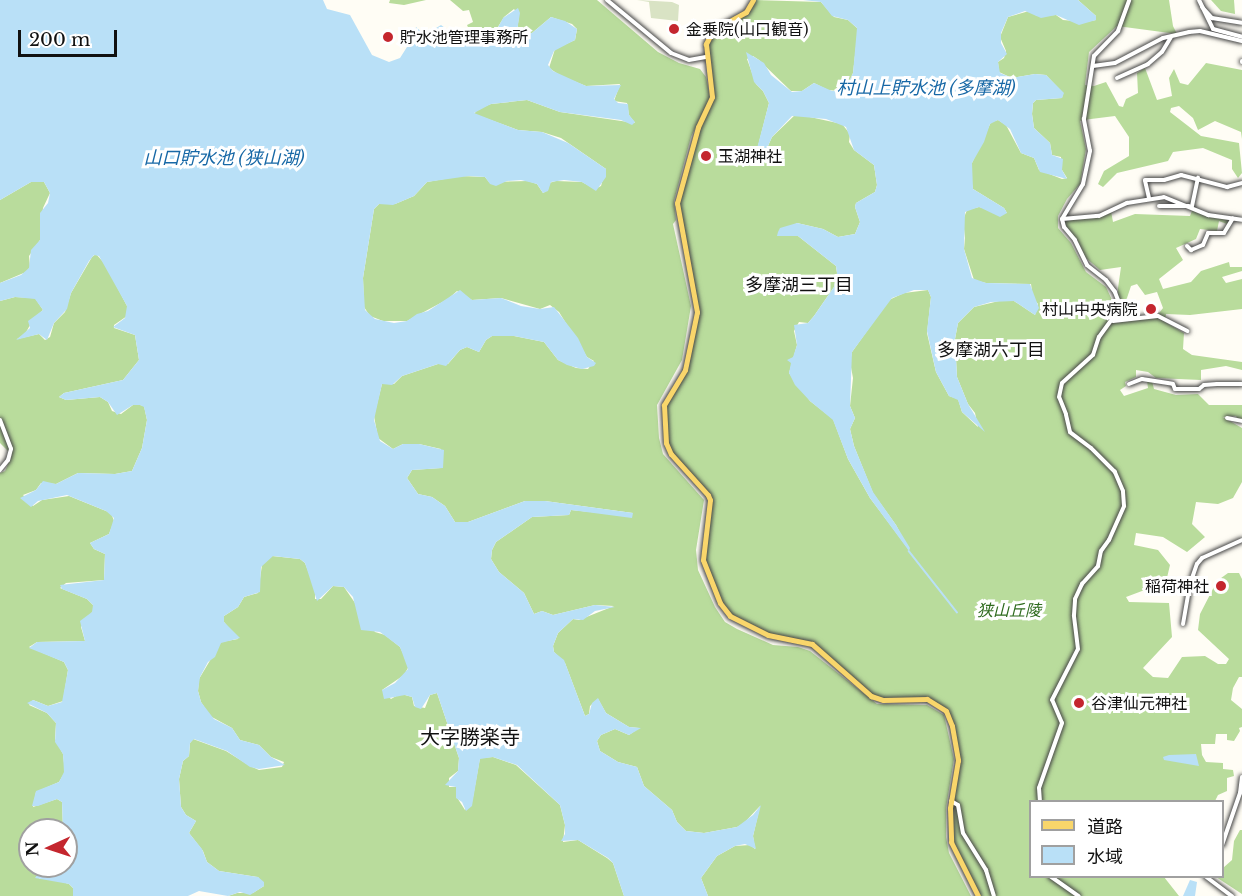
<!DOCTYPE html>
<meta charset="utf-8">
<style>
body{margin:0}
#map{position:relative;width:1242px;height:896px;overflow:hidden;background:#fffdf5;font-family:"Libre Baskerville","Noto Sans JP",serif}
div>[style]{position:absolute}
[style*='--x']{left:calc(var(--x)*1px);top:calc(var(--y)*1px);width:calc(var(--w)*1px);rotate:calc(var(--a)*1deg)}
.forest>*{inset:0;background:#b9dc9c}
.cemetery>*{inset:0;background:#d9e3c4}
.water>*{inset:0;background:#b9e0f7}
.stream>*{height:1.5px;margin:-0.75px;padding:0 0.75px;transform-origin:0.75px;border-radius:0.75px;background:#b9e0f7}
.roads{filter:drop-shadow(0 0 2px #444) drop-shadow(0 0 2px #444)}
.minor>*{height:4px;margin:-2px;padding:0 2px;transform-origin:2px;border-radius:2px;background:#fff}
.major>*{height:5px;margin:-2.5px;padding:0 2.5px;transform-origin:2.5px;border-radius:2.5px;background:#f9d66b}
.dots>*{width:16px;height:16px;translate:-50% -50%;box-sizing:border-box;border:3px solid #fff;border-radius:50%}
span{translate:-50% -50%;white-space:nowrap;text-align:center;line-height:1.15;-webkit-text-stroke:6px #fff;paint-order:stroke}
.poi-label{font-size:16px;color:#111}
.left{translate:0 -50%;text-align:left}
.right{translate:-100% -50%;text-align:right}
.park-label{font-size:16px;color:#2f6b1f;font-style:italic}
.water-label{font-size:18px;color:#1768a6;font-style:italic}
.neighbourhood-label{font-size:18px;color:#111}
.quarter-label{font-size:20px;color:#111}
.legend{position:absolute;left:1029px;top:800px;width:195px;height:78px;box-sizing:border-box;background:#fff;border:2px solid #a0a0a0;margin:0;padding:8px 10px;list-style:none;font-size:18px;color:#111}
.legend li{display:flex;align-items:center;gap:12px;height:30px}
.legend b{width:30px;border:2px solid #a0a0a0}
.north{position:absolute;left:18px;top:818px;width:60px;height:60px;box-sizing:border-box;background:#fff;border:2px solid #a0a0a0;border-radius:50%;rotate:267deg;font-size:16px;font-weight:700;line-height:24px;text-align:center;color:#111}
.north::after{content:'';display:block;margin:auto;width:21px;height:27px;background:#c4262e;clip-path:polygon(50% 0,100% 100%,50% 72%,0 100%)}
.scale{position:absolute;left:18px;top:30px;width:99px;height:27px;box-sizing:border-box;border:3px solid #111;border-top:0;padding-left:8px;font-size:18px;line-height:21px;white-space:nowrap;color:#111;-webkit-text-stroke:4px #fff;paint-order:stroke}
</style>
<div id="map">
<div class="forest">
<div style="clip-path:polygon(390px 0,426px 0,404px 5px,389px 3px)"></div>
<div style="clip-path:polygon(450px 0,597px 0,658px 52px,679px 63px,700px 69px,706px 77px,710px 97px,691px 137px,674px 201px,676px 220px,673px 224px,691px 306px,682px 360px,657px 405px,659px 438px,663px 454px,704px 500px,696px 550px,698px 570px,715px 607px,725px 622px,737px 629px,773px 645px,798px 647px,810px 651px,877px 704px,927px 705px,944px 715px,954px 759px,946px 808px,946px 837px,949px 853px,971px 896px,708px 896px,701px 878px,717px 856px,735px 846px,750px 845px,755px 849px,753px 836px,760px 806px,743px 824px,737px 827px,704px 833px,686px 831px,677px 822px,672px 810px,644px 786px,637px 767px,618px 762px,600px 751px,597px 741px,601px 735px,615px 729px,629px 735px,639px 728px,629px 727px,606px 713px,598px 699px,590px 706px,589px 714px,585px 716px,565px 663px,554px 652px,553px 646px,558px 633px,573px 619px,579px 620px,614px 606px,595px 605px,553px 615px,542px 611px,534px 614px,524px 593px,499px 572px,491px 559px,492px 550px,496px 542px,532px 517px,569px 515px,571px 510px,610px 514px,633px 513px,545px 501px,525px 501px,468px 522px,455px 522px,445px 506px,432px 497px,418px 494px,407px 478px,412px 470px,441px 468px,441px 449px,419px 444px,403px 444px,393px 449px,378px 438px,374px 416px,382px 384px,394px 384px,402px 376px,438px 364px,448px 364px,460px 350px,467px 347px,479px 352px,486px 340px,492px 336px,514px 336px,544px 342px,558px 360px,576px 368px,588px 369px,594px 361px,587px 357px,559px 312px,550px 305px,540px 309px,501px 298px,472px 300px,457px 291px,448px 299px,407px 321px,383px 321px,370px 316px,364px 307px,363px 278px,374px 209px,379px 204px,395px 204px,414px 196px,427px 182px,461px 176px,485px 177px,489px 182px,528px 181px,537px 184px,543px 193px,548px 190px,549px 183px,556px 181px,582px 182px,595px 189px,601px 186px,606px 169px,561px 138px,542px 132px,518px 130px,474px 114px,478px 109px,491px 104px,527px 100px,560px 112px,635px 123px,629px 115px,627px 103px,614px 101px,620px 84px,586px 86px,561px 76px,549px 68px,555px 49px,575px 40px,577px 29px,572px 24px,551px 17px,532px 33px,522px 36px,517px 31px,519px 16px,514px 9px,504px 17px,490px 40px,481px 41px,471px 34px,467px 25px,473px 22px,469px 10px,463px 11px)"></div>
<div style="clip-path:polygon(753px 0,821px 2px,834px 17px,848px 20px,858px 29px,853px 73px,847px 86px,839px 91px,828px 90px,814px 83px,802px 91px,791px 91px,759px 60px,753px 56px,747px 59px,756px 84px,763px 91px,769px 103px,756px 154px,756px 157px,764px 155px,772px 137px,796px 114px,842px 124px,850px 134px,849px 142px,854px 150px,874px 165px,877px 185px,875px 192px,856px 203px,855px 207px,860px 222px,855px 234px,838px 237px,823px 229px,797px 223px,778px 236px,798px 236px,836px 266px,837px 273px,834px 287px,814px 316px,808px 323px,799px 322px,794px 331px,797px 345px,789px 373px,810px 401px,833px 419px,848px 459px,870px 498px,909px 550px,896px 525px,873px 493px,854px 446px,850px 429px,855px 418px,850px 406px,853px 378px,850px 362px,852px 352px,889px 300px,904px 293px,928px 290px,931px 297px,927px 333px,936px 372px,949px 396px,958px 399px,962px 412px,978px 427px,975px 413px,968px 404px,957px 377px,955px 339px,958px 323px,974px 307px,999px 301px,1014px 301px,1035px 315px,1038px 304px,1033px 298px,1031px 284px,986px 283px,974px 280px,964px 249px,965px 238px,963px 220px,967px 210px,979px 207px,1007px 213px,1004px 208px,973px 189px,971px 179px,972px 163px,991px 122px,998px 120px,1006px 125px,1021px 153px,1034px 158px,1039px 170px,1062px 179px,1067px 178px,1062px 170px,1061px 157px,1052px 155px,1050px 143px,1034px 128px,1032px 114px,1033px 103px,1036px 100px,1062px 98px,1063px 93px,1046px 75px,1035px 74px,1012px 78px,999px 72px,998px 62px,1004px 58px,1006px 51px,1000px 37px,1008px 17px,1029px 11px,1037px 16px,1056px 15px,1063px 20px,1086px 22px,1096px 20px,1096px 16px,1078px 0,1169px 0,1173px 26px,1177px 34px,1117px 26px,1089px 52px,1085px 85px,1094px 86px,1106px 82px,1119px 106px,1123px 107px,1126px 99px,1138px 93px,1137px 73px,1145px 68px,1157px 100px,1172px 96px,1169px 78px,1174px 69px,1180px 83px,1188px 85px,1206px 63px,1242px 70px,1242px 139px,1241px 132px,1215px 121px,1198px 130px,1193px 118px,1179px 106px,1171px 108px,1170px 112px,1201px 136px,1239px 143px,1242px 173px,1238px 178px,1232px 169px,1232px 160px,1203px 148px,1173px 152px,1168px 161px,1117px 173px,1103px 187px,1098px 184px,1104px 171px,1129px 156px,1129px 137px,1115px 116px,1083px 120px,1080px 121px,1086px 149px,1080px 184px,1067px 199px,1058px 216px,1058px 228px,1071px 243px,1086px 272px,1106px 287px,1113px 302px,1110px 314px,1114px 323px,1156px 317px,1163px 308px,1157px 292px,1145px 295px,1137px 284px,1131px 286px,1126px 301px,1133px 313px,1128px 316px,1121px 316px,1118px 312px,1118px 288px,1121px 267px,1100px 270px,1086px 258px,1066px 228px,1064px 221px,1066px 220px,1101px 217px,1111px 211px,1113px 222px,1135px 214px,1190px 216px,1193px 208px,1202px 213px,1230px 219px,1227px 224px,1219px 221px,1217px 231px,1200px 229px,1196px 239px,1176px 248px,1183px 260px,1159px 279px,1163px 289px,1191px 282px,1201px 271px,1229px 262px,1230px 267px,1242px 267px,1242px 271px,1222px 277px,1226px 283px,1242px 279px,1242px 309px,1190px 315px,1166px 314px,1165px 322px,1184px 333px,1183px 349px,1192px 355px,1242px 362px,1242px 370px,1226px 366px,1201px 370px,1201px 380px,1156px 378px,1148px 372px,1136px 370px,1136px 377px,1125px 382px,1126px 386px,1120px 390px,1124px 396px,1148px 388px,1147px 381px,1152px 381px,1154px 389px,1176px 395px,1198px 394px,1209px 405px,1242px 405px,1242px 420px,1238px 420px,1236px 416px,1223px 417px,1242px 428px,1242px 482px,1233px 498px,1218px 504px,1196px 502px,1192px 524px,1205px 537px,1187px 552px,1163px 537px,1136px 533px,1134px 545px,1158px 550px,1170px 565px,1166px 582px,1126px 597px,1129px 602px,1169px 603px,1172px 637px,1143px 668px,1153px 677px,1168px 678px,1182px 657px,1205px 656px,1218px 664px,1226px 664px,1229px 659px,1198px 630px,1200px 614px,1217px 581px,1228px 573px,1239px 573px,1242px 579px,1242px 677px,1239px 677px,1233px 688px,1231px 700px,1242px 709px,1242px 727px,1239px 728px,1240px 731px,1234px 741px,1227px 740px,1227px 734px,1216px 734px,1215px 744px,1201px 744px,1202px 755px,1206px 762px,1223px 763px,1223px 769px,1233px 770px,1234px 776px,1227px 778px,1227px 791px,1218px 795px,1215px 801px,1030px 802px,1030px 876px,1164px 877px,1179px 896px,978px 896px,954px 851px,949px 816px,958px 769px,949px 717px,933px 701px,877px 699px,816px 647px,779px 638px,734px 619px,723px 608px,704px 564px,710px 500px,669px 451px,664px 405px,681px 379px,697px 312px,677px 203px,698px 127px,711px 104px,707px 40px,721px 26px,742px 15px)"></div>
<div style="clip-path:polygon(1211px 0,1234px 0,1235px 14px,1221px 11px)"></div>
<div style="clip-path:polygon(31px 182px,44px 182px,50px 193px,43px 208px,40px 240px,29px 256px,30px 267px,26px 272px,0 283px,0 200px)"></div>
<div style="clip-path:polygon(96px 254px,105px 264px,127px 306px,127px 316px,114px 325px,114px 328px,135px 335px,139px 360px,123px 380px,64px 393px,59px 397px,66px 400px,100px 397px,108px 402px,112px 411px,121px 414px,133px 405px,140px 405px,144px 406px,147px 420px,142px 448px,132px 471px,115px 474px,78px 473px,56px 484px,41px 483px,36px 490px,23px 495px,33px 506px,42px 500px,69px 496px,111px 513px,114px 521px,109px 534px,90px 543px,94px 549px,105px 554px,104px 580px,66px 583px,60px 588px,87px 599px,93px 605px,93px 611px,81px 627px,85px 641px,37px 642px,29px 647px,64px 662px,68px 670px,63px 701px,48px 706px,33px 700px,29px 705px,47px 713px,56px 723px,55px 739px,63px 754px,65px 772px,59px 782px,36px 792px,33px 807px,57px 799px,62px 802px,63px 830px,30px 830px,30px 866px,54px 866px,45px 869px,39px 879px,52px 879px,69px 884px,73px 888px,73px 896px,0 896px,0 473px,5px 471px,12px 455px,0 443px,0 301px,15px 297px,35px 298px,43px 310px,34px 318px,25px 334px,17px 339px,39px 334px,45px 340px,50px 337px,54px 323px,65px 312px,71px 293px,92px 257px)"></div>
<div style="clip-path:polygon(272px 556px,300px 559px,305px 563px,315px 589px,315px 599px,321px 599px,333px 586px,344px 587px,375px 632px,385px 635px,400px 647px,409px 666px,404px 675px,382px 690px,391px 699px,398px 695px,405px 695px,412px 697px,414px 706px,425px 708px,430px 695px,437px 693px,459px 758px,458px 771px,449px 778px,449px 787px,456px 787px,456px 796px,465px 810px,473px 797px,480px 758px,493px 757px,516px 765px,560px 805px,565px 825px,563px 842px,578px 840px,607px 858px,613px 863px,624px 896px,228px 896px,237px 893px,253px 893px,264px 886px,258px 877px,219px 871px,207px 862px,203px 851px,189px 833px,196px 821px,186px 815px,181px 807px,179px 779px,183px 761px,189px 756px,190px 743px,193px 739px,226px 751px,250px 766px,259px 770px,282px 767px,284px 762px,271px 757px,259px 745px,240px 740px,232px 728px,210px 716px,201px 702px,198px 691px,199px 679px,221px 642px,238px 639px,224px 622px,224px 616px,238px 607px,244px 597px,258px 593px,262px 565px)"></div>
<div style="clip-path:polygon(1240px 830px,1242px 830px,1242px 894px,1216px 877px,1222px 876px,1223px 868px,1232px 860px,1234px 841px)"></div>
</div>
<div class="cemetery">
<div style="clip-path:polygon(637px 0,672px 2px,679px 5px,678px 21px,651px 18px,649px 2px)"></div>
</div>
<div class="water">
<div style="clip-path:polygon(0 0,323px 0,327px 9px,350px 15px,372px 55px,389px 62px,400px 58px,407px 47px,412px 45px,416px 27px,426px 36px,431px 37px,436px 28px,441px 25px,445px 28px,449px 39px,455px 42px,471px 34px,481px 41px,487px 41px,494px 35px,503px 18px,518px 8px,520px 13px,517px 31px,519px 35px,532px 33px,551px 17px,565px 21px,577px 29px,575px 40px,554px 51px,548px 65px,553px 71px,586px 86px,621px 85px,614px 99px,618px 103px,628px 104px,629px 115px,635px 122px,632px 125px,621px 120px,560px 112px,527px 100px,491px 104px,474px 113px,518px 130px,542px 132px,568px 143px,606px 169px,606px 177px,596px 191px,582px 182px,564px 180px,551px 182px,548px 191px,543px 193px,537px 184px,521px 180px,507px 181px,496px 186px,490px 184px,485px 177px,469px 176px,427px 182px,414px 196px,393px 205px,379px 204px,374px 209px,363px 278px,365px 310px,375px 319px,394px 323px,407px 321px,417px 314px,428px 311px,460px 290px,472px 300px,501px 298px,521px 306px,540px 309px,554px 307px,578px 338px,587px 357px,596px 363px,594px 366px,582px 369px,567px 365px,558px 360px,544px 342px,514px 336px,492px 336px,486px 340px,479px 352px,467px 347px,460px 350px,446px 366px,438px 364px,402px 376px,392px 385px,382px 384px,374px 420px,380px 441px,393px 449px,403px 444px,419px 444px,444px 450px,443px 468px,412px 470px,407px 478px,418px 494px,432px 497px,445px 506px,455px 522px,468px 522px,525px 501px,545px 501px,633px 513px,632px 518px,571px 510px,569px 515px,532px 517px,496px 542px,492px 550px,491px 559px,499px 572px,524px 593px,534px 614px,542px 611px,553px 615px,595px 605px,615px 607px,595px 611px,583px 620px,573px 619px,558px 633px,553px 646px,554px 652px,564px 660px,585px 716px,589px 714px,592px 703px,598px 698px,606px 713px,629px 727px,641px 728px,629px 735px,615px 729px,601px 735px,597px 741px,600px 751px,618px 762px,637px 767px,644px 786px,672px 810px,677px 822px,686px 831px,704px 833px,737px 827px,753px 815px,761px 805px,753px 836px,756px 849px,745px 844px,735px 846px,717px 856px,701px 878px,708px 896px,624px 896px,613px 863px,608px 858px,578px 840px,561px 841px,565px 834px,565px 825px,560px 805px,517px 765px,493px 757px,480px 759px,472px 806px,466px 811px,462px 802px,456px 798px,456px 787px,445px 785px,458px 771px,459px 758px,437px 693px,430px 695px,421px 709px,415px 707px,412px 697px,405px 695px,384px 699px,382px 690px,395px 683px,408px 669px,400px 647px,380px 632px,361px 630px,353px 597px,344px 587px,333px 586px,317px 601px,305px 563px,300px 559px,273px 556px,261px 567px,260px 592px,244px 597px,238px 607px,224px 616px,224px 622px,240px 638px,221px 643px,215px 657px,208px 662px,200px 677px,198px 691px,201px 702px,214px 719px,232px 728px,240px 740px,259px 745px,271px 757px,285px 765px,259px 769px,250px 767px,227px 751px,194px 739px,190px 743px,189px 756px,183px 761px,179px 779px,181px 807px,186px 815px,196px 821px,189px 833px,202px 849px,207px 862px,219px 871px,258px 877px,264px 882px,264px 886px,250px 895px,240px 892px,228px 896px,199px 891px,188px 896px,73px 896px,73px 888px,69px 884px,35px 878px,41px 870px,66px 866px,66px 830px,63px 830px,62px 802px,57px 799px,38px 806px,32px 806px,36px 791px,59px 782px,64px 772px,63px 754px,55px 742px,56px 723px,47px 713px,27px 703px,33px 700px,48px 706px,62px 702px,68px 670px,64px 662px,29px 648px,37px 642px,85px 641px,80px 621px,92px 612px,93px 605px,87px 599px,62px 589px,60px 585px,104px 580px,105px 554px,94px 549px,90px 543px,109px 534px,114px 518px,106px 511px,67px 495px,38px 501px,31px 507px,20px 498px,36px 490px,43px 481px,56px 484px,78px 473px,115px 474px,132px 471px,142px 448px,147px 420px,144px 407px,140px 405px,133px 405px,117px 415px,108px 402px,100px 397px,66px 400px,59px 397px,64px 393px,123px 380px,139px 360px,135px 335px,113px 327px,125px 318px,127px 306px,99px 256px,94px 255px,89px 261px,71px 293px,67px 309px,54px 323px,47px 340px,39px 334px,16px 340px,30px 328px,28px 321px,43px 310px,35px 299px,15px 297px,0 301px,0 283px,21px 275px,29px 268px,31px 250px,40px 240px,40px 213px,48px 203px,50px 193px,44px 182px,31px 182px,0 200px)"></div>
<div style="clip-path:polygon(803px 0,1078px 0,1096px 16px,1096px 20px,1079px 25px,1056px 15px,1041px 18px,1025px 11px,1008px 17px,1001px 33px,1001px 43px,1007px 54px,998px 62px,1000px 73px,1012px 78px,1035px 74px,1046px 75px,1064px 93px,1062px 98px,1036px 100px,1033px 103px,1032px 114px,1034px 128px,1050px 143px,1052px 155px,1063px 159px,1062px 170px,1067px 179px,1040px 172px,1034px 158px,1021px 153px,1010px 129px,998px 120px,990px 124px,984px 142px,972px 163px,973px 189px,1004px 208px,1007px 213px,1000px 217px,979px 207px,965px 212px,964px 249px,972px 278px,986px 283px,1030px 284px,1039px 308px,1035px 315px,1014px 301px,991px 302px,974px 307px,958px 323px,955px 339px,957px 377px,968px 404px,985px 432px,962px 412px,958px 400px,949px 396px,936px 372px,927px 331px,931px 297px,928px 290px,914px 290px,892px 298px,852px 352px,850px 406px,855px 418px,850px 429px,854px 446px,873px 492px,896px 525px,910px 548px,909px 551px,870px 498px,848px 459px,833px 420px,810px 401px,795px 385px,789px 373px,791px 363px,787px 360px,793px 357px,797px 345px,794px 325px,808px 323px,814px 316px,834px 287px,837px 273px,836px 266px,798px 236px,777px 236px,778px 232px,780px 228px,797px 223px,823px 229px,838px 237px,855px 234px,860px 222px,855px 207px,856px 203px,875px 192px,877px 185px,874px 165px,854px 150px,846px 127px,826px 119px,792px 116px,772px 137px,764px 155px,755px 156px,769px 103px,763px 91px,754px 82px,746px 52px,764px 63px,771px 75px,792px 92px,802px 91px,814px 83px,832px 91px,841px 90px,847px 86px,853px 73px,857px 28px,848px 20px,832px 16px,821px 2px)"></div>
<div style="clip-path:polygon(1196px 754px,1199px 766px,1164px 760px,1163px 757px,1169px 755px)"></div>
<div style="clip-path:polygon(1190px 880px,1197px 882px,1195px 896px,1183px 896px)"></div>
</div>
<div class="stream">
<div style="--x:909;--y:551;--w:78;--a:51.8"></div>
</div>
<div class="roads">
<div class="minor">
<div style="--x:607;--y:0;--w:83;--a:39.6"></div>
<div style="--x:671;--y:53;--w:19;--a:21"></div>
<div style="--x:689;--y:60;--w:17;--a:-10"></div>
<div style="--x:1199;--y:0;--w:32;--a:64"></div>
<div style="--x:1213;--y:29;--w:30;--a:15"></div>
<div style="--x:1202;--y:7;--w:15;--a:48"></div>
<div style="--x:1212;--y:18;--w:30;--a:9"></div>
<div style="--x:1242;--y:62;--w:1;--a:-90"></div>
<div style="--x:1093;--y:66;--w:22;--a:-8"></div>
<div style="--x:1115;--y:63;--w:54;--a:-27.5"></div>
<div style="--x:1163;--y:38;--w:27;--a:-13"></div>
<div style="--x:1189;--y:32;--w:11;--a:-5"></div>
<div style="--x:1200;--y:31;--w:43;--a:13.4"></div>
<div style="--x:1117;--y:78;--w:34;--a:-24"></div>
<div style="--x:1148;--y:64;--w:18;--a:-41"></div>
<div style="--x:1162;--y:52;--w:17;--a:-59"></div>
<div style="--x:1149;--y:198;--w:18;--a:-103"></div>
<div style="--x:1145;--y:180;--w:19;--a:0"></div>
<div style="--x:1164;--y:180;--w:18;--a:-16"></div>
<div style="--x:1181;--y:175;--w:48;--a:14.6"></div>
<div style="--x:1227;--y:187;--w:16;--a:-15"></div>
<div style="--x:1159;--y:206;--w:30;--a:0"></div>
<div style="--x:1192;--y:206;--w:29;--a:-78"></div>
<div style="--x:1062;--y:219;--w:37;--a:-5"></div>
<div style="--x:1099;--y:216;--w:31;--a:-25"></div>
<div style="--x:1127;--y:203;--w:37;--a:-9"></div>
<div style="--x:1164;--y:197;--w:48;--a:22.2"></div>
<div style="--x:1208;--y:215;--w:34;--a:8"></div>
<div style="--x:1187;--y:246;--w:6;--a:45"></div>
<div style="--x:1191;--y:250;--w:13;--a:-23"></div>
<div style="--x:1203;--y:245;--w:13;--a:-67"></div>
<div style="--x:1208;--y:233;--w:16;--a:0"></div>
<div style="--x:1224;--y:233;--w:17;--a:-59"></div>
<div style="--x:1113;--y:321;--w:45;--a:-6.3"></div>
<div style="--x:1158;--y:316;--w:33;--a:27"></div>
<div style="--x:1129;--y:384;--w:14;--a:-21"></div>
<div style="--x:1142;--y:379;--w:31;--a:9"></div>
<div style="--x:1173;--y:384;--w:5;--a:68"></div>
<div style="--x:1175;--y:389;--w:24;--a:0"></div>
<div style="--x:1199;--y:389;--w:6;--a:-39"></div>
<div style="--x:1204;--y:385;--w:13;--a:-4"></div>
<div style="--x:1217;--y:384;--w:25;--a:0"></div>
<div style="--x:1227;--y:418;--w:15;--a:11"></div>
<div style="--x:0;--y:420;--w:31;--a:69"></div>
<div style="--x:11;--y:449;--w:11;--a:105"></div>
<div style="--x:8;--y:460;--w:13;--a:129"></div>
<div style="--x:1169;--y:585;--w:21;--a:5"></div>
<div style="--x:1183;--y:624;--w:41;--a:-80.1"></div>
<div style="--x:1190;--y:584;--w:21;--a:-71"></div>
<div style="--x:1197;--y:564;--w:8;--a:-50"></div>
<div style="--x:1202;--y:558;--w:44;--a:-24.2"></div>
<div style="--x:951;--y:801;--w:8;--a:30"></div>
<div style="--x:958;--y:805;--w:28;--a:80"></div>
<div style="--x:963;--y:833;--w:44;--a:58.1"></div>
<div style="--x:986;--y:870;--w:27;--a:73"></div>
<div style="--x:1040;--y:802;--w:14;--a:-94"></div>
<div style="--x:1039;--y:788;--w:69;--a:-70.5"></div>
<div style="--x:1062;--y:723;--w:25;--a:-113"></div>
<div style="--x:1052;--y:700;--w:57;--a:-63"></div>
<div style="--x:1078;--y:649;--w:34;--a:-97"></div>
<div style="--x:1074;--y:615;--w:16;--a:-86"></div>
<div style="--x:1075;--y:599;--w:17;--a:-65"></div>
<div style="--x:1082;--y:584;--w:24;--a:-48"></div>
<div style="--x:1098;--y:566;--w:15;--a:-79"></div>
<div style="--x:1101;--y:551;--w:14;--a:-54"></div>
<div style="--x:1109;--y:540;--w:37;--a:-66"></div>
<div style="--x:1124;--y:506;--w:15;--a:-94"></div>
<div style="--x:1123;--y:491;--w:21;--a:-113"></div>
<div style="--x:1115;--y:472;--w:34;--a:-135"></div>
<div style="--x:1091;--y:448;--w:26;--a:-143"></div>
<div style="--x:1070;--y:432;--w:18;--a:-103"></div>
<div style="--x:1066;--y:414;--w:18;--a:-112"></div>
<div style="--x:1059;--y:397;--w:14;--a:-78"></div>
<div style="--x:1062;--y:383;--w:42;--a:-42.1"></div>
<div style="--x:1093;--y:355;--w:19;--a:-72"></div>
<div style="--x:1099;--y:337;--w:29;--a:-54"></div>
<div style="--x:1116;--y:314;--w:14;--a:-82"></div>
<div style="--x:1118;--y:300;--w:9;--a:-111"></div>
<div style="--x:1115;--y:292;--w:15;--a:-127"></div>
<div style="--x:1106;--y:280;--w:24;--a:-142"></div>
<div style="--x:1087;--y:265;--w:28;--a:-116"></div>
<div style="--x:1075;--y:240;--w:17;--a:-130"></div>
<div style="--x:1064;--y:227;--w:8;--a:-104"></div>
<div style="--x:1062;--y:219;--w:41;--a:-59"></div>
<div style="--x:1083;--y:184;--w:34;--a:-78"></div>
<div style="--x:1090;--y:151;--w:33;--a:-101"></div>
<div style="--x:1084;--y:119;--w:64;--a:-81"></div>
<div style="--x:1094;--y:56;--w:35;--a:-46"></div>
<div style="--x:1118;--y:31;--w:33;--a:-70"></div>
<div style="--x:1222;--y:845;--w:55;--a:-70.9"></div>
<div style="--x:1240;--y:793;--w:16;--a:-83"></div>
<div style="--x:1050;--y:876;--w:35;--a:35"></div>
<div style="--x:1205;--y:876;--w:34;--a:37"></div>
</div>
<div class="major">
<div style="--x:753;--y:0;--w:14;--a:120"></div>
<div style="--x:746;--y:12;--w:38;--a:151"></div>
<div style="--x:713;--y:30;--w:16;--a:117"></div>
<div style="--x:706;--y:44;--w:53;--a:83.5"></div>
<div style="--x:712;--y:97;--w:33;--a:115"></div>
<div style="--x:698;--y:127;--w:79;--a:105.4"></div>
<div style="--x:677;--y:203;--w:111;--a:79.6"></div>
<div style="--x:697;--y:312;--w:59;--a:101.7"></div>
<div style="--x:685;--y:370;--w:41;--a:121"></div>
<div style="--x:664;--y:405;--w:38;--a:87"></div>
<div style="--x:666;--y:443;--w:12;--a:66"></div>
<div style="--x:671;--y:454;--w:55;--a:47.9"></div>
<div style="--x:708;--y:495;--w:5;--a:68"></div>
<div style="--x:710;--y:500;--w:60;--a:96.7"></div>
<div style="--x:703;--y:560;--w:46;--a:68.4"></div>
<div style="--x:720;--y:603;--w:16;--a:52"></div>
<div style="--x:730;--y:616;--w:42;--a:26.6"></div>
<div style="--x:768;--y:635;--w:45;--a:11.6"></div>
<div style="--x:812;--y:644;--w:79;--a:41.4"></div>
<div style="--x:871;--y:696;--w:13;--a:18"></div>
<div style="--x:883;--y:700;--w:44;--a:-1.3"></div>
<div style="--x:927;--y:699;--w:22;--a:32"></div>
<div style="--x:946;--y:711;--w:16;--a:68"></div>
<div style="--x:952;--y:726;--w:35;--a:80"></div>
<div style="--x:958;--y:760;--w:49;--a:99.5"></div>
<div style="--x:950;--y:808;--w:34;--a:88"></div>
<div style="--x:951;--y:842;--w:60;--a:63.4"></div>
</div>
</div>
<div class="dots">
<div style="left:674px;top:29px;background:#c4262e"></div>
<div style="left:388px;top:37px;background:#c4262e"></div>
<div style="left:706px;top:156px;background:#c4262e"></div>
<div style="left:1151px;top:309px;background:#c4262e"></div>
<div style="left:1221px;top:586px;background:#c4262e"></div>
<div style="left:1079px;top:703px;background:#c4262e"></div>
</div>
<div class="poi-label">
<span class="left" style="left:686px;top:29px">金乗院(山口観音)</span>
<span class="left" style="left:400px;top:37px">貯水池管理事務所</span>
<span class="left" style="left:718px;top:156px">玉湖神社</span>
<span class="right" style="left:1138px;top:309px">村山中央病院</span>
<span class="right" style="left:1209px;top:586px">稲荷神社</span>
<span class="left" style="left:1091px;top:703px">谷津仙元神社</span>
</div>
<div class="park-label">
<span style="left:1009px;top:610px">狭山丘陵</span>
</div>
<div class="water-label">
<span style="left:926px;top:88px">村山上貯水池 (多摩湖)</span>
<span style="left:224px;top:158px">山口貯水池 (狭山湖)</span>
</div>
<div class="neighbourhood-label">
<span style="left:799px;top:285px">多摩湖三丁目</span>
<span style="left:991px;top:350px">多摩湖六丁目</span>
</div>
<div class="quarter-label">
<span style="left:470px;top:737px">大字勝楽寺</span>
</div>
<ul class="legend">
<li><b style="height:8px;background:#f9d66b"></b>道路</li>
<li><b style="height:16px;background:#b9e0f7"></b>水域</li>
</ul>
<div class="north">N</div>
<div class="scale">200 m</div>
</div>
